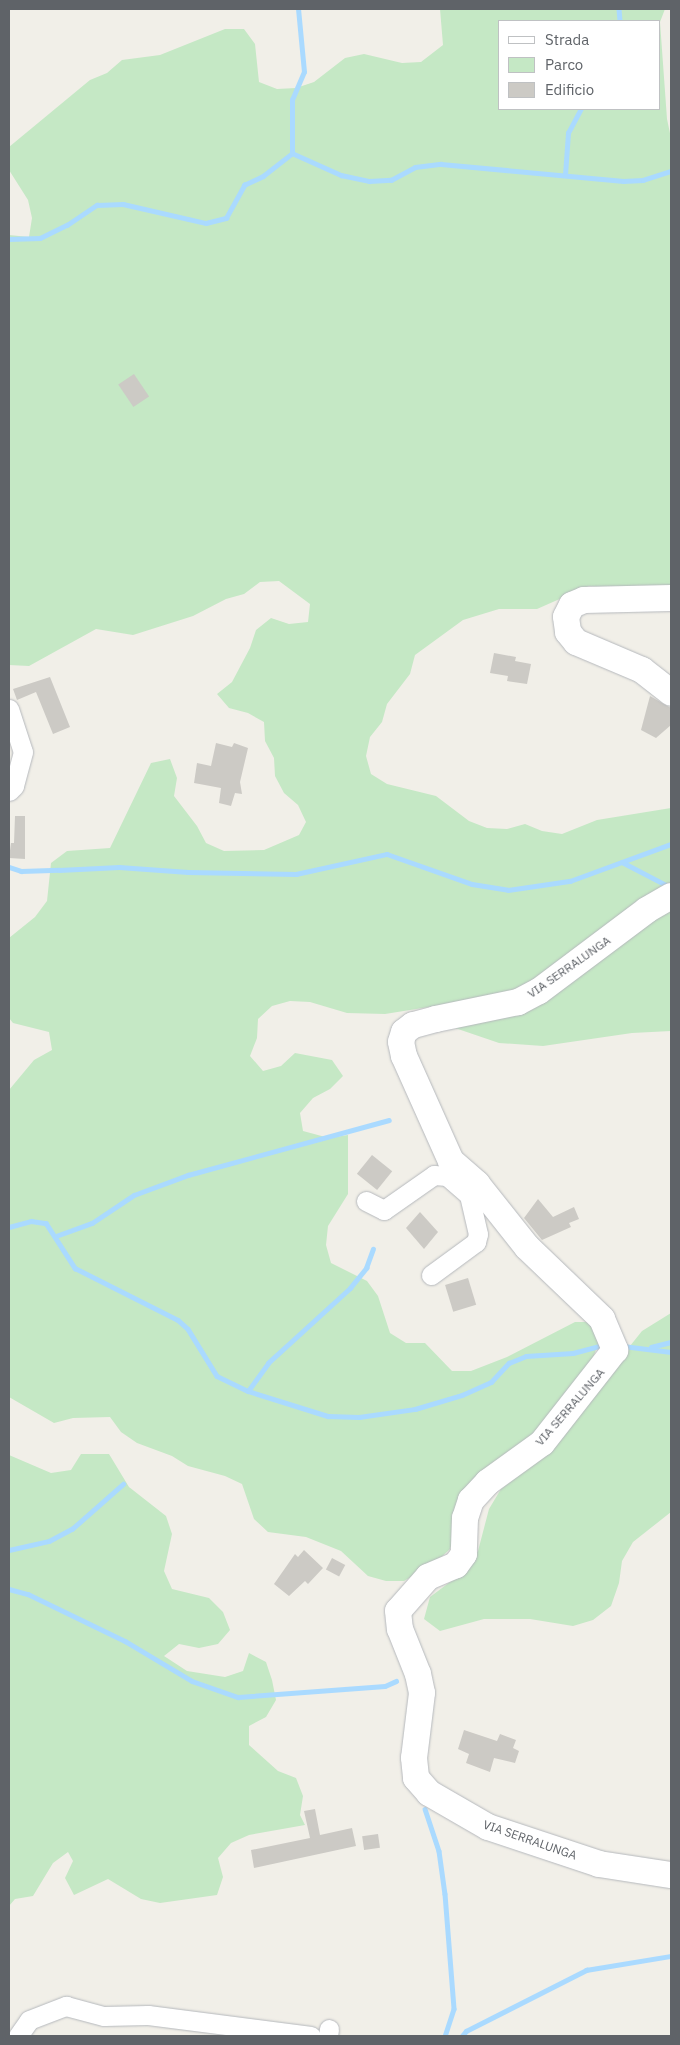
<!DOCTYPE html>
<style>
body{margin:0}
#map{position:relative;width:680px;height:2045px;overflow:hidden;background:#f1efe8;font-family:"IBM Plex Sans",sans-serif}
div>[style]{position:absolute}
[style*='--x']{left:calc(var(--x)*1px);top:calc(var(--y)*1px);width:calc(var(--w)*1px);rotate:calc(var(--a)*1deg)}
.green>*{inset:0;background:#c5e8c5}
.stream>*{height:4.5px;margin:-2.25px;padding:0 2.25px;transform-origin:2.25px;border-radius:2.25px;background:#aadaff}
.building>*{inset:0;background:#cccac5;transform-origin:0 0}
.roads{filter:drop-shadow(0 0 1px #b5b8bc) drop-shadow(0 0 1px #b5b8bc)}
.street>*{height:19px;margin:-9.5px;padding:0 9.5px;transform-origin:9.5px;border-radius:9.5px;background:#fff}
.secondary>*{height:26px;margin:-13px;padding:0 13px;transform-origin:13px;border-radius:13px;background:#fff}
span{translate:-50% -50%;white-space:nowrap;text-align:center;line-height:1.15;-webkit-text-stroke:4px #fff;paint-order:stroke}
.street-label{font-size:12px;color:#5f6368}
.frame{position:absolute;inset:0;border:10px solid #5f6368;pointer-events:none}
.legend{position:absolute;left:498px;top:20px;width:162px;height:90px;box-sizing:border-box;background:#fff;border:1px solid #bfc1c3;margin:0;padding:6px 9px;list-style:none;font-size:15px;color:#5f6368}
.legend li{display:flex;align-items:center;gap:10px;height:25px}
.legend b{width:25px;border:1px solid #bfc1c3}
</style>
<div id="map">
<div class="green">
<div style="clip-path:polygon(evenodd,440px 9px,665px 9px,660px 22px,667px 119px,671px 138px,671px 588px,628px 591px,589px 586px,537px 609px,499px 609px,463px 620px,415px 655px,410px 674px,387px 704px,382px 722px,370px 737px,366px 756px,371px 774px,387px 784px,436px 796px,469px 821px,487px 828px,507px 829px,525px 824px,542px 831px,562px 834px,597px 820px,671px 808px,671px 885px,523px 992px,385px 1014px,347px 1013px,310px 1002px,290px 1001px,272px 1006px,258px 1019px,257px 1038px,250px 1056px,263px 1071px,281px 1066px,295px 1053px,332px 1060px,343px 1076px,330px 1089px,313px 1098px,300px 1113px,303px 1131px,329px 1138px,348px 1135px,348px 1194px,328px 1226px,326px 1245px,331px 1263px,367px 1281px,378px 1296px,390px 1333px,406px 1343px,425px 1343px,452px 1371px,471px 1371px,507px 1357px,575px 1322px,594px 1322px,599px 1341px,593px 1358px,454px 1536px,450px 1549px,435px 1563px,404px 1581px,386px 1581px,368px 1576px,341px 1551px,306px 1537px,268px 1532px,254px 1519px,242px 1484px,225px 1476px,188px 1466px,172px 1456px,137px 1443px,121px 1432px,110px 1417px,73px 1418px,54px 1423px,9px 1397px,9px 1090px,34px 1060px,52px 1050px,49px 1032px,13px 1023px,9px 1018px,9px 938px,35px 917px,47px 901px,51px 863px,67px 851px,110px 848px,151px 763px,170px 759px,177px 778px,174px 796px,197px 826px,206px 843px,224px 851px,264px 850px,299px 835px,306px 822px,298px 805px,284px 793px,275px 776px,274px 758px,265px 741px,264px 722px,248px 713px,229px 708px,217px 694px,232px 682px,250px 648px,256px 630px,271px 618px,289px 624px,308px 622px,310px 604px,279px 581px,260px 582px,244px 594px,226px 599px,193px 616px,133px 635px,96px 629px,29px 666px,9px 665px,9px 235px,29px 237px,32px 218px,28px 200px,9px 170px,9px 147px,90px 80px,107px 73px,122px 60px,160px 55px,225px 29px,244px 29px,255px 44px,259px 82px,277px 89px,296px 88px,314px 82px,345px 58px,364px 54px,402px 63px,421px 62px,443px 45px,440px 9px,499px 21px,659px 21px,659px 109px,499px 109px,499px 21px)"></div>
<div style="clip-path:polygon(671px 910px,671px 1031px,632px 1033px,543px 1046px,499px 1043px,455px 1028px)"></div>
<div style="clip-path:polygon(671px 1313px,671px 1512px,633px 1542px,622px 1561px,619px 1583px,611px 1606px,593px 1620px,573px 1626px,530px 1619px,484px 1619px,440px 1631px,424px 1619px,430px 1597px,466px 1570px,478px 1551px,489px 1509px,501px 1489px,538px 1461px,642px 1331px)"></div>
<div style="clip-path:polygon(81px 1454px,109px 1454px,129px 1487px,166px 1516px,172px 1534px,164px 1571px,172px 1589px,209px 1598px,223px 1612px,230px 1630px,218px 1644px,199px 1648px,179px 1644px,164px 1656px,187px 1671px,225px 1677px,243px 1671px,249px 1653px,266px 1662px,272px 1680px,276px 1700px,266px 1717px,249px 1726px,249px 1745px,278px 1771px,296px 1778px,303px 1796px,300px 1815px,305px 1825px,249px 1835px,231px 1843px,218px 1858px,223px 1877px,217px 1895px,160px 1903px,141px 1899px,108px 1879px,74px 1895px,65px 1878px,73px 1861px,68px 1852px,53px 1863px,33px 1896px,15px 1899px,9px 1906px,9px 1455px,51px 1473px,71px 1470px)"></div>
</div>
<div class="stream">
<div style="--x:619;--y:9;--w:12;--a:85"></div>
<div style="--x:292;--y:153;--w:53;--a:-90"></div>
<div style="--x:292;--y:100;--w:30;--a:-67"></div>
<div style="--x:304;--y:72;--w:63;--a:-95.4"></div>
<div style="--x:565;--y:175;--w:42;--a:-85.9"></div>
<div style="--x:568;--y:133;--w:27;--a:-62"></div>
<div style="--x:9;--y:239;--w:31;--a:-2"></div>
<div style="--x:40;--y:238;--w:30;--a:-26"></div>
<div style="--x:67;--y:225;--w:36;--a:-34"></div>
<div style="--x:97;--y:205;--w:26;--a:-2"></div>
<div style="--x:123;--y:204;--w:85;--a:12.9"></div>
<div style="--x:206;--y:223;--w:21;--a:-14"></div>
<div style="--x:226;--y:218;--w:38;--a:-61"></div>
<div style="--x:244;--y:185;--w:21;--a:-25"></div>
<div style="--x:263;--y:176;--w:37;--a:-38"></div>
<div style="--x:292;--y:153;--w:54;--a:24.2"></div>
<div style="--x:341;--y:175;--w:29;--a:12"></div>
<div style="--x:369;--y:181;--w:22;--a:-3"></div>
<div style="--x:391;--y:180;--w:27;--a:-28"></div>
<div style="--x:415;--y:167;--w:26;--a:-7"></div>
<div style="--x:441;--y:164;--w:183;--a:5.3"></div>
<div style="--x:623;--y:181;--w:20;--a:-3"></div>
<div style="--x:643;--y:180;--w:29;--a:-18"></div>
<div style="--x:622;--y:862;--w:54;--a:27.5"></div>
<div style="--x:9;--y:867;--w:13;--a:18"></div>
<div style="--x:21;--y:871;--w:38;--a:-2"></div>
<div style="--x:59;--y:870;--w:60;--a:-2.9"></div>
<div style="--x:119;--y:867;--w:69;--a:4.1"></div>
<div style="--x:188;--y:872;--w:108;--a:1.1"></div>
<div style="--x:296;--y:874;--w:93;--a:-12.4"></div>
<div style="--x:387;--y:854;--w:90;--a:19.4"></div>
<div style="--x:472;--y:884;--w:36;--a:9"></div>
<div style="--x:508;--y:890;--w:63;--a:-8.3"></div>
<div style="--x:570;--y:881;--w:108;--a:-20.1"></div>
<div style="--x:9;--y:1227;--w:23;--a:-15"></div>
<div style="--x:31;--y:1221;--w:15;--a:8"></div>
<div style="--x:46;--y:1223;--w:54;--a:57.2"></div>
<div style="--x:75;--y:1268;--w:115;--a:26.8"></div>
<div style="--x:178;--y:1320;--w:13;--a:42"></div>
<div style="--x:188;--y:1329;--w:55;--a:58.3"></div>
<div style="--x:217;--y:1376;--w:34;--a:26"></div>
<div style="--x:248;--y:1391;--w:84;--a:17.4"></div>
<div style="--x:328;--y:1416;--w:31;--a:2"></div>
<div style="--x:359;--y:1417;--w:57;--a:-8.1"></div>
<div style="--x:415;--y:1409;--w:49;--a:-16.6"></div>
<div style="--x:462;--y:1395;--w:32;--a:-24"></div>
<div style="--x:491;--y:1382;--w:26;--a:-47"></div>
<div style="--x:509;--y:1363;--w:18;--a:-22"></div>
<div style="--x:526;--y:1356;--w:47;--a:-3.7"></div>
<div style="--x:573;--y:1353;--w:31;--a:-15"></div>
<div style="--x:56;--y:1236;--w:38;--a:-20"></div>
<div style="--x:92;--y:1223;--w:50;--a:-33.7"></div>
<div style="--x:134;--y:1195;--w:58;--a:-20.3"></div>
<div style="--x:188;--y:1175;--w:208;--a:-15.3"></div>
<div style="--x:623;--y:1346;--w:48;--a:7.1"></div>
<div style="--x:651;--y:1347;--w:21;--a:-14"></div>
<div style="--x:248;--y:1391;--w:34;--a:-54"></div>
<div style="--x:268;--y:1363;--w:111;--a:-42.4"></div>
<div style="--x:350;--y:1288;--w:26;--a:-51"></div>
<div style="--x:366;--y:1268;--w:20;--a:-70"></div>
<div style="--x:9;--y:1550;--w:41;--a:-12.7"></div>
<div style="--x:49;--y:1541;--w:26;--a:-28"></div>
<div style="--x:72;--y:1529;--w:68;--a:-41.4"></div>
<div style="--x:9;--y:1589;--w:20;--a:15"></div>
<div style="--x:28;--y:1594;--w:108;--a:25.9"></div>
<div style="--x:125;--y:1641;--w:78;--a:30.8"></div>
<div style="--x:192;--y:1681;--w:49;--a:19.2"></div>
<div style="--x:238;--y:1697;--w:147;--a:-4.3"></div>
<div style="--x:385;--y:1686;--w:12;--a:-24"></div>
<div style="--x:425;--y:1809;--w:44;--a:71.6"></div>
<div style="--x:439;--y:1851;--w:43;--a:82.1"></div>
<div style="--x:445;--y:1894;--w:115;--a:85.5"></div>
<div style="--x:454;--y:2009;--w:28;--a:108"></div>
<div style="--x:462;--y:2036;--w:6;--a:-51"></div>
<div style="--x:466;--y:2031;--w:135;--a:-26.9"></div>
<div style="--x:586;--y:1970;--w:86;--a:-9.4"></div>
</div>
<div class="building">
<div style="left:134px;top:374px;width:27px;height:19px;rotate:56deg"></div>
<div style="clip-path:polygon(494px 653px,516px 657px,515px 661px,531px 664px,527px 684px,507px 681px,508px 676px,490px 673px)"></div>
<div style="clip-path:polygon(50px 677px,70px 727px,53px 734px,36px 692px,17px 700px,13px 689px)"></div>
<div style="clip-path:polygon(650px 696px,671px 708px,671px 725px,656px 738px,641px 730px)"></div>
<div style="clip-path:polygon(216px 743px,232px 747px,234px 743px,248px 748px,240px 782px,242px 794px,235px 793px,231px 806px,219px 803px,221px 788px,194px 783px,197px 763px,211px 766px)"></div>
<div style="clip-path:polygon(15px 816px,25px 816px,25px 859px,9px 858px,11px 843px,14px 843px)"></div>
<div style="left:372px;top:1155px;width:26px;height:24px;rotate:39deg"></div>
<div style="clip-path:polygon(538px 1199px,553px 1217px,574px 1207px,579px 1219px,569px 1223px,571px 1227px,542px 1240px,524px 1218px)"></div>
<div style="clip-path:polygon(420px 1212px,438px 1232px,424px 1249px,406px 1228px)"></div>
<div style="left:468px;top:1278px;width:28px;height:24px;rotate:73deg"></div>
<div style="clip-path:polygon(304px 1550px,323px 1568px,308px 1584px,305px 1581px,289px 1596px,274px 1584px,295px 1554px,298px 1557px)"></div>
<div style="left:332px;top:1558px;width:15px;height:13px;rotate:28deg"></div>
<div style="clip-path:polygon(464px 1730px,497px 1741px,500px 1734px,516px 1740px,513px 1748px,519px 1751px,515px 1763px,494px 1758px,490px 1772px,466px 1763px,469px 1754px,458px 1749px)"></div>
<div style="clip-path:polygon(315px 1809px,320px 1835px,352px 1828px,356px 1846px,254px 1868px,251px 1850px,310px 1838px,304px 1811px)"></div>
<div style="left:378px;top:1834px;width:14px;height:16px;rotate:82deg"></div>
</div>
<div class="roads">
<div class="street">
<div style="--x:9;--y:709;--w:45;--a:72"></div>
<div style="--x:23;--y:752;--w:35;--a:105"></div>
<div style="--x:14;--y:786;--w:7;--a:135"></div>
<div style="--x:366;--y:1201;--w:20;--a:27"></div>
<div style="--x:384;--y:1210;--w:61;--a:-35"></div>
<div style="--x:434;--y:1175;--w:13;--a:4"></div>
<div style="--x:447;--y:1176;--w:29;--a:41"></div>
<div style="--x:431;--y:1275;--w:56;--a:-36.3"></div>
<div style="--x:476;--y:1242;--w:8;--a:-76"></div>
<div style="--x:478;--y:1234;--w:40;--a:-103"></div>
<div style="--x:469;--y:1195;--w:11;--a:-15"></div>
<div style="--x:18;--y:2036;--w:19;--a:-55"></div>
<div style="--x:29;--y:2020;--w:40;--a:-21"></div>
<div style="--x:66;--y:2006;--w:39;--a:15"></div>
<div style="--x:104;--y:2016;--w:44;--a:-1.3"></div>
<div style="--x:148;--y:2015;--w:164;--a:7.3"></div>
<div style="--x:328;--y:2036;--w:7;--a:-82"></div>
</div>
<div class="secondary">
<div style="--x:671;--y:598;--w:87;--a:178.7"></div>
<div style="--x:584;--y:600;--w:13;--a:157"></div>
<div style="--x:572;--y:605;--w:13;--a:117"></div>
<div style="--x:566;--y:617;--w:15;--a:82"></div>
<div style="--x:568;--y:632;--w:13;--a:51"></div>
<div style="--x:576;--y:642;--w:72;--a:23"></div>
<div style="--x:642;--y:670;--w:37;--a:38"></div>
<div style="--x:671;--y:896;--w:28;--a:150"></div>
<div style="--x:647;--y:910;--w:135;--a:143.1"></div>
<div style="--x:539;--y:991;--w:24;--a:152"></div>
<div style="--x:518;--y:1002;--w:84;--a:168.3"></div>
<div style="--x:436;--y:1019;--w:24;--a:165"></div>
<div style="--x:413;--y:1025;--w:11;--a:142"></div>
<div style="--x:404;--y:1032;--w:10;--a:107"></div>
<div style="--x:401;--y:1042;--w:14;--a:78"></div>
<div style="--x:404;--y:1056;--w:115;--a:65.9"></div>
<div style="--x:451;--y:1161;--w:35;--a:41"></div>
<div style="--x:477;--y:1184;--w:80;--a:51.6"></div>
<div style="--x:527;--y:1247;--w:104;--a:43.8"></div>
<div style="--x:602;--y:1319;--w:34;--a:67"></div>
<div style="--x:615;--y:1350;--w:118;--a:128.1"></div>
<div style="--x:542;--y:1443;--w:67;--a:144.2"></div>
<div style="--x:488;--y:1482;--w:25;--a:133"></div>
<div style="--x:471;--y:1500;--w:19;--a:108"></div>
<div style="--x:465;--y:1518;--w:36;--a:92"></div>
<div style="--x:464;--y:1554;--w:14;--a:126"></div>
<div style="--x:456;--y:1565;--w:30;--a:157"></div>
<div style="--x:428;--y:1577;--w:45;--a:131.4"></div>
<div style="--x:398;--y:1611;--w:18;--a:84"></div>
<div style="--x:400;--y:1629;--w:48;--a:68.2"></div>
<div style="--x:418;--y:1674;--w:19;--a:78"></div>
<div style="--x:422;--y:1693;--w:65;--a:97"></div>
<div style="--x:414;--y:1758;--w:20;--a:84"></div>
<div style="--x:416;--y:1778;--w:20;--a:49"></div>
<div style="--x:429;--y:1793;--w:68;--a:30"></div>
<div style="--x:488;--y:1827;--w:117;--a:18.4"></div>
<div style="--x:599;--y:1864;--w:73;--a:8.7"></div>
</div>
</div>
<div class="street-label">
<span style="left:569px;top:967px;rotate:-35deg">VIA SERRALUNGA</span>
<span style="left:570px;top:1407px;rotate:-49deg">VIA SERRALUNGA</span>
<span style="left:530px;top:1840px;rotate:19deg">VIA SERRALUNGA</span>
</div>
<div class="frame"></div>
<ul class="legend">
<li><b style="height:6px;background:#fff"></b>Strada</li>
<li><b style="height:14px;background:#c5e8c5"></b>Parco</li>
<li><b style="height:14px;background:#cccac5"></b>Edificio</li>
</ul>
</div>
